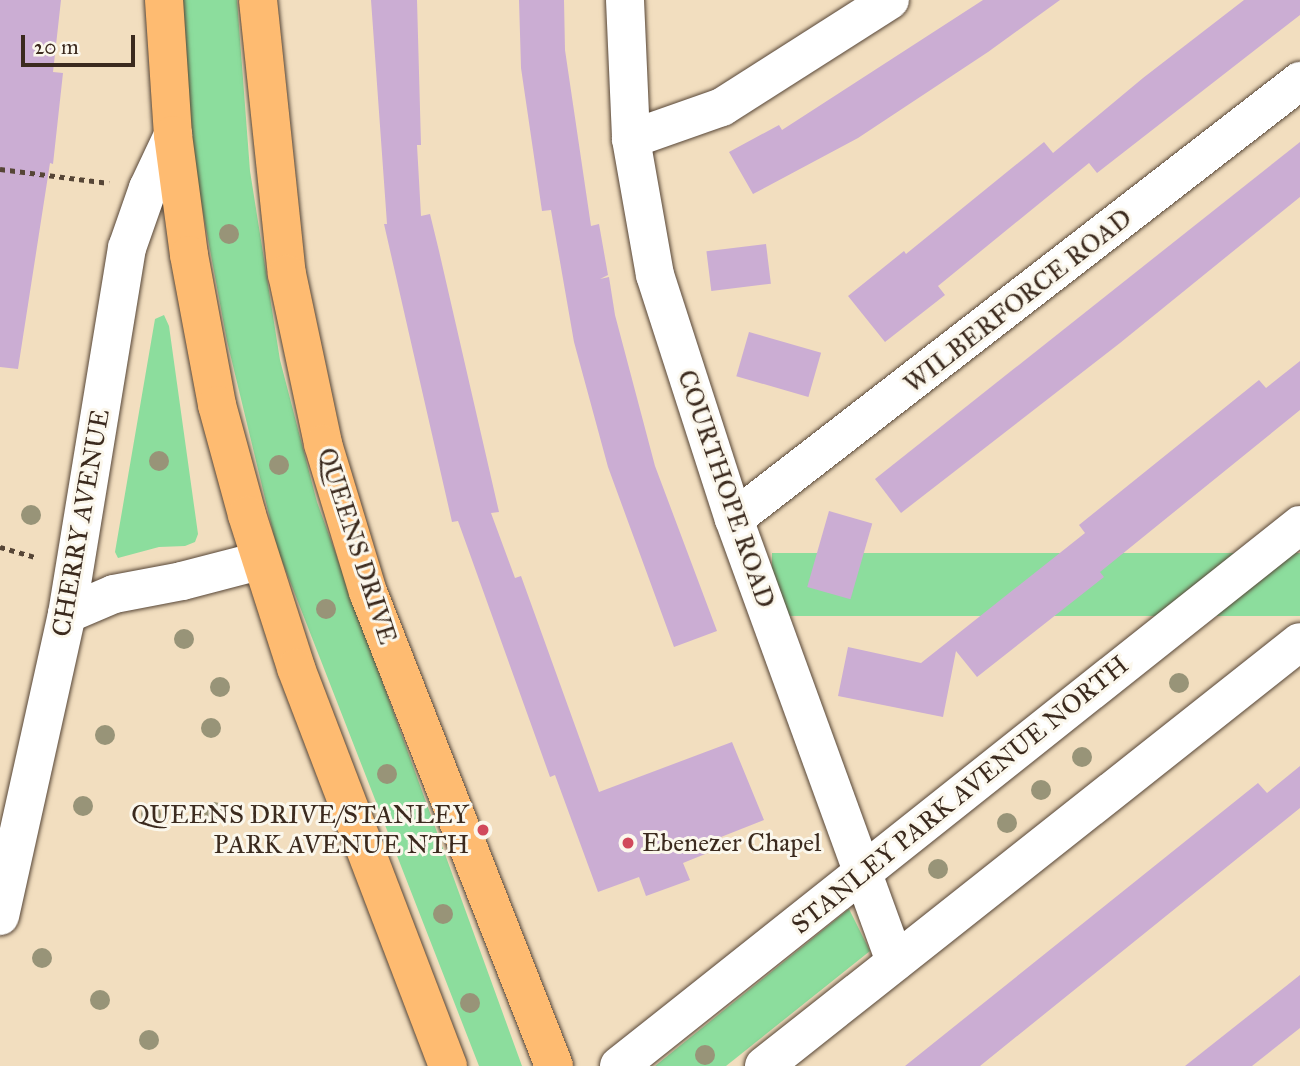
<!DOCTYPE html>
<style>
body{margin:0}
#map{position:relative;width:1300px;height:1066px;overflow:hidden;background:#f2debf;font-family:"IM FELL Great Primer",serif}
div>[style]{position:absolute}
[style*='--x']{left:calc(var(--x)*1px);top:calc(var(--y)*1px);width:calc(var(--w)*1px);rotate:calc(var(--a)*1deg)}
.green>*{inset:0;background:#8cdd9d;transform-origin:0 0}
.building>*{inset:0;background:#cbadd3;transform-origin:0 0}
.path>*{height:4.5px;margin-top:-2.25px;transform-origin:0;background:repeating-linear-gradient(90deg,#564536 0 5px,transparent 0 10px)}
.roads{filter:drop-shadow(0 0 2px #564536) drop-shadow(0 0 2px #564536)}
.minor>*{height:38px;margin:-19px;padding:0 19px;transform-origin:19px;border-radius:19px;background:#fff}
.highway>*{height:38px;margin:-19px;padding:0 19px;transform-origin:19px;border-radius:19px;background:#febb71}
.trees>*{width:20px;height:20px;margin:-10px;border-radius:50%;background:#989478}
.dots>*{width:19px;height:19px;translate:-50% -50%;box-sizing:border-box;border:4px solid #fbf7ec;border-radius:50%}
span{translate:-50% -50%;white-space:nowrap;text-align:center;line-height:1.15;-webkit-text-stroke:6px #fbf7ec;paint-order:stroke}
.street-label{font-size:26px;color:#3b2a1e}
.poi-label{font-size:26px;color:#3b2a1e}
.right{translate:-100% -50%;text-align:right}
.left{translate:0 -50%;text-align:left}
.scale{position:absolute;left:21px;top:35px;width:114px;height:32px;box-sizing:border-box;border:4px solid #3b2a1e;border-top:0;padding-left:9px;font-size:21px;line-height:24px;white-space:nowrap;color:#3b2a1e;-webkit-text-stroke:5px #fbf7ec;paint-order:stroke}
</style>
<div id="map">
<div class="green">
<div style="clip-path:polygon(183px 0,237px 0,250px 171px,280px 360px,317px 502px,522px 1066px,479px 1066px,277px 548px,227px 341px,191px 148px)"></div>
<div style="clip-path:polygon(164px 315px,169px 326px,198px 534px,195px 542px,185px 546px,159px 547px,118px 558px,115px 552px,155px 319px)"></div>
<div style="left:1300px;top:553px;width:63px;height:528px;rotate:90deg"></div>
<div style="clip-path:polygon(849px 909px,870px 951px,726px 1066px,655px 1066px)"></div>
</div>
<div class="building">
<div style="clip-path:polygon(0 0,61px 0,53px 72px,63px 73px,53px 164px,50px 163px,18px 369px,0 367px)"></div>
<div style="clip-path:polygon(371px 0,417px 0,421px 145px,417px 145px,421px 216px,430px 214px,439px 251px,499px 512px,491px 513px,515px 578px,521px 576px,599px 792px,732px 742px,764px 820px,721px 837px,725px 846px,683px 863px,690px 880px,646px 896px,639px 877px,598px 892px,555px 775px,550px 777px,458px 521px,452px 522px,384px 224px,387px 224px)"></div>
<div style="clip-path:polygon(519px 0,564px 0,565px 50px,591px 226px,599px 224px,608px 275px,600px 279px,609px 277px,615px 315px,655px 466px,717px 631px,674px 647px,608px 467px,574px 342px,551px 210px,542px 211px,521px 68px)"></div>
<div style="clip-path:polygon(983px 0,1060px 0,988px 52px,858px 138px,753px 194px,729px 152px,779px 125px,782px 130px)"></div>
<div style="clip-path:polygon(1244px 0,1300px 0,1300px 15px,1097px 173px,1089px 163px,938px 286px,945px 295px,885px 342px,848px 296px,904px 251px,906px 254px,1044px 142px,1053px 153px,1143px 78px)"></div>
<div style="clip-path:polygon(1300px 142px,1300px 197px,1120px 343px,901px 513px,875px 479px)"></div>
<div style="left:766px;top:244px;width:40px;height:60px;rotate:83deg"></div>
<div style="left:749px;top:332px;width:75px;height:46px;rotate:16deg"></div>
<div style="clip-path:polygon(1300px 361px,1300px 410px,1100px 572px,1104px 577px,977px 677px,956px 651px,943px 717px,838px 696px,848px 647px,921px 663px,1085px 533px,1079px 525px,1259px 380px,1266px 388px)"></div>
<div style="left:829px;top:511px;width:45px;height:79px;rotate:16deg"></div>
<div style="clip-path:polygon(1300px 766px,1300px 808px,980px 1066px,905px 1066px,1258px 783px,1267px 793px)"></div>
<div style="clip-path:polygon(1300px 975px,1300px 1028px,1252px 1066px,1185px 1066px)"></div>
</div>
<div class="path">
<div style="--x:0;--y:169;--w:110;--a:7.3"></div>
<div style="--x:0;--y:547;--w:37;--a:16"></div>
</div>
<div class="roads">
<div class="minor">
<div style="--x:625;--y:0;--w:139;--a:87.5"></div>
<div style="--x:631;--y:139;--w:138;--a:80"></div>
<div style="--x:655;--y:275;--w:256;--a:72.1"></div>
<div style="--x:734;--y:519;--w:471;--a:70"></div>
<div style="--x:631;--y:139;--w:96;--a:-19.4"></div>
<div style="--x:722;--y:107;--w:199;--a:-32.5"></div>
<div style="--x:734;--y:519;--w:716;--a:-37.73"></div>
<div style="--x:67;--y:614;--w:51;--a:-23.1"></div>
<div style="--x:114;--y:594;--w:69;--a:-10.8"></div>
<div style="--x:182;--y:581;--w:80;--a:-14.6"></div>
<div style="--x:0;--y:916;--w:309;--a:-77.5"></div>
<div style="--x:67;--y:614;--w:371;--a:-80.7"></div>
<div style="--x:127;--y:248;--w:64;--a:-70.7"></div>
<div style="--x:148;--y:188;--w:59;--a:-64.7"></div>
<div style="--x:619;--y:1066;--w:870;--a:-38.46"></div>
<div style="--x:764;--y:1066;--w:683;--a:-38.35"></div>
</div>
<div class="highway">
<div style="--x:164;--y:0;--w:135;--a:86.2"></div>
<div style="--x:173;--y:135;--w:121;--a:82.4"></div>
<div style="--x:189;--y:255;--w:153;--a:79.4"></div>
<div style="--x:217;--y:405;--w:114;--a:74.7"></div>
<div style="--x:247;--y:515;--w:161;--a:72.2"></div>
<div style="--x:296;--y:668;--w:426;--a:69.1"></div>
<div style="--x:258;--y:0;--w:276;--a:84"></div>
<div style="--x:287;--y:274;--w:174;--a:78"></div>
<div style="--x:323;--y:444;--w:155;--a:73.1"></div>
<div style="--x:368;--y:592;--w:509;--a:68.57"></div>
</div>
</div>
<div class="trees">
<div style="left:229px;top:234px"></div>
<div style="left:159px;top:461px"></div>
<div style="left:279px;top:465px"></div>
<div style="left:31px;top:515px"></div>
<div style="left:326px;top:609px"></div>
<div style="left:184px;top:639px"></div>
<div style="left:1179px;top:683px"></div>
<div style="left:220px;top:687px"></div>
<div style="left:211px;top:728px"></div>
<div style="left:105px;top:735px"></div>
<div style="left:1082px;top:757px"></div>
<div style="left:387px;top:774px"></div>
<div style="left:1041px;top:790px"></div>
<div style="left:83px;top:806px"></div>
<div style="left:214px;top:812px"></div>
<div style="left:151px;top:814px"></div>
<div style="left:1007px;top:823px"></div>
<div style="left:938px;top:869px"></div>
<div style="left:443px;top:914px"></div>
<div style="left:42px;top:958px"></div>
<div style="left:100px;top:1000px"></div>
<div style="left:470px;top:1003px"></div>
<div style="left:149px;top:1040px"></div>
<div style="left:705px;top:1055px"></div>
</div>
<div class="dots">
<div style="left:483px;top:830px;background:#d1495b"></div>
<div style="left:628px;top:843px;background:#d1495b"></div>
</div>
<div class="street-label">
<span style="left:1018px;top:301px;rotate:-38deg">WILBERFORCE ROAD</span>
<span style="left:726px;top:489px;rotate:71deg">COURTHOPE ROAD</span>
<span style="left:81px;top:523px;rotate:-80deg">CHERRY AVENUE</span>
<span style="left:357px;top:546px;rotate:72deg">QUEENS DRIVE</span>
<span style="left:960px;top:795px;rotate:-39deg">STANLEY PARK AVENUE NORTH</span>
</div>
<div class="poi-label">
<span class="right" style="left:469px;top:830px">QUEENS DRIVE/STANLEY<br>PARK AVENUE NTH</span>
<span class="left" style="left:642px;top:843px">Ebenezer Chapel</span>
</div>
<div class="scale">20 m</div>
</div>
